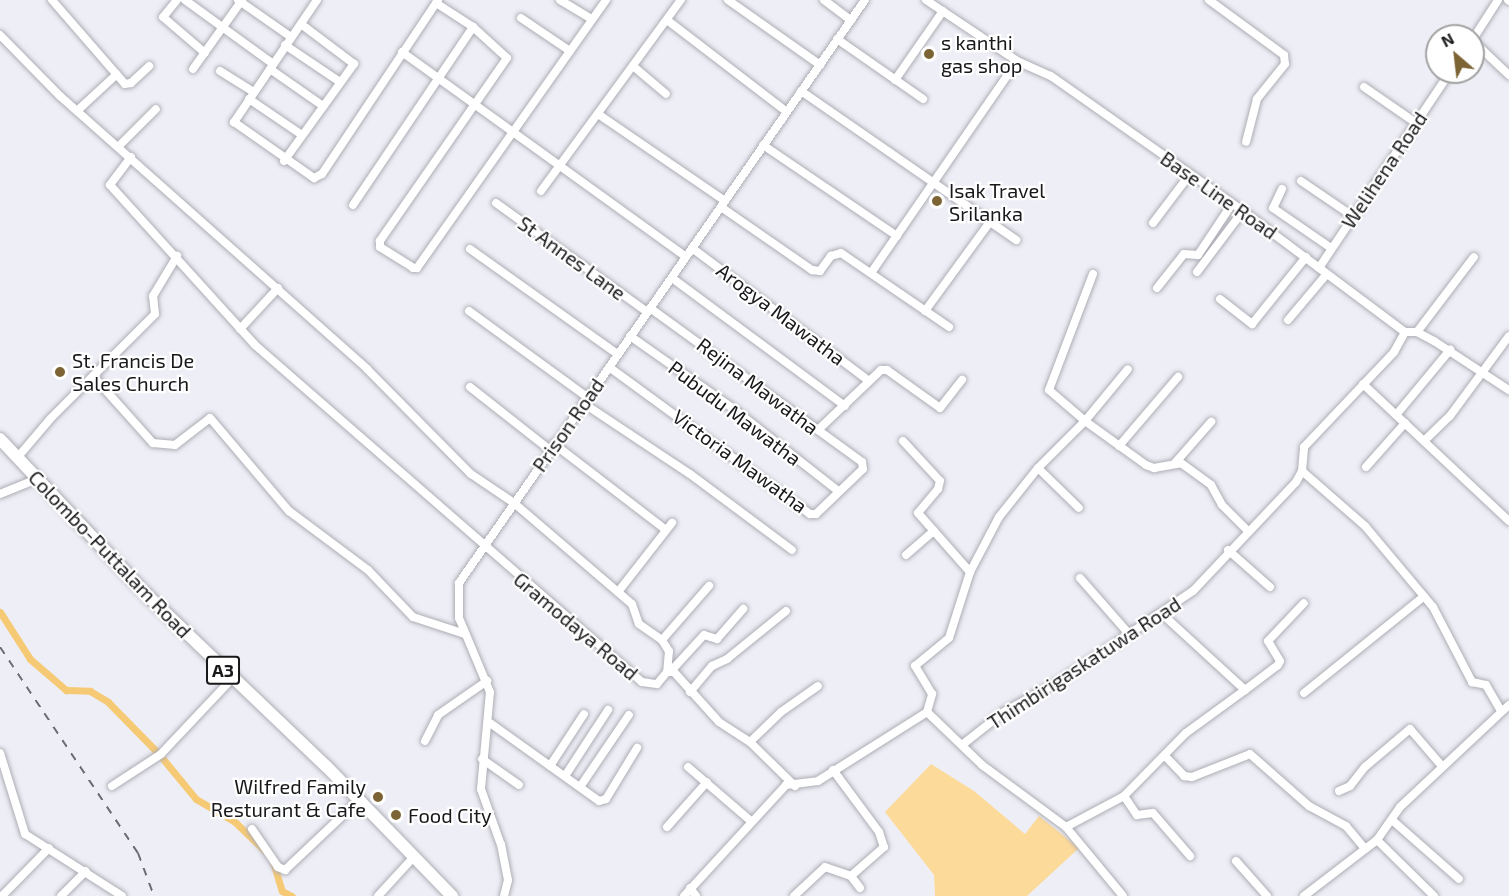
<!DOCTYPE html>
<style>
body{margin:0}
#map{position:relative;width:1509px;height:896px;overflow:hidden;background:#eeeef6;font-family:"Exo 2",sans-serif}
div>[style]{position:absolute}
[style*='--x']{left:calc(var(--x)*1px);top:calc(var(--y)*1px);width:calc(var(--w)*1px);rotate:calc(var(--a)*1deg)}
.green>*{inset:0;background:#fcda9a}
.canal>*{height:7px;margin:-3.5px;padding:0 3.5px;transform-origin:3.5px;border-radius:3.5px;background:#f6ca75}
.roads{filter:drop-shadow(0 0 2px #adadb5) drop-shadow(0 0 2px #adadb5)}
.minor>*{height:8px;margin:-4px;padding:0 4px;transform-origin:4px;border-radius:4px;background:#fff}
.highway>*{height:12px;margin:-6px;padding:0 6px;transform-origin:6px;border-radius:6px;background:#fff}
.rail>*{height:2px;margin-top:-1px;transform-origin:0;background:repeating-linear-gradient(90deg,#6c6b70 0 8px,transparent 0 16px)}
.dots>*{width:16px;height:16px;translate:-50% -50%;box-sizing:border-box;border:3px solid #fff;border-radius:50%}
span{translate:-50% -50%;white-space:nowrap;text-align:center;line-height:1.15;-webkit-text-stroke:4.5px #fff;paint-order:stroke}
.shield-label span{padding:2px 4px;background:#fff;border:2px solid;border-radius:4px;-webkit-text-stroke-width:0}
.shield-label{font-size:18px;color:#18171a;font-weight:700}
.poi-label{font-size:20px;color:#18171a}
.left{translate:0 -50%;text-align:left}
.right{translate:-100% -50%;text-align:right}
.street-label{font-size:20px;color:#18171a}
.north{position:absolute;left:1425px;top:24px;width:60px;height:60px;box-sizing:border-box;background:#fff;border:2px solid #a3a2a3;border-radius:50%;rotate:332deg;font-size:16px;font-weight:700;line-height:24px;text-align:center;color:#18171a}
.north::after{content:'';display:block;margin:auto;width:21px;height:27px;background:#7d6435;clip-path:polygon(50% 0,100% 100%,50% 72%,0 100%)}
</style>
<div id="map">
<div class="green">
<div style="clip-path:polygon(931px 764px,974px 791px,1025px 834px,1039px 816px,1079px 848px,1027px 896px,935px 896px,934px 875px,885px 812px)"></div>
</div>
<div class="canal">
<div style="--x:0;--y:612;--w:56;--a:57.4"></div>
<div style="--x:30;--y:659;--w:48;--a:40.7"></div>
<div style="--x:66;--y:690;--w:24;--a:2"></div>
<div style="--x:90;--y:691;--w:21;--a:31"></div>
<div style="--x:108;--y:702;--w:69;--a:45.6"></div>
<div style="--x:163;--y:759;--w:52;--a:50.5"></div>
<div style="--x:196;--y:799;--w:45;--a:30.5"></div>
<div style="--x:235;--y:822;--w:42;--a:44"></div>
<div style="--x:273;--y:862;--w:30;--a:73"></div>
<div style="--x:282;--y:891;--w:11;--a:27"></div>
</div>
<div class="roads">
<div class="minor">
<div style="--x:52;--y:0;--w:111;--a:49"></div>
<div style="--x:125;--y:84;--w:6;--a:-9"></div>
<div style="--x:131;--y:83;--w:25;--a:-43"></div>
<div style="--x:177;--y:0;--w:22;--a:129"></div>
<div style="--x:163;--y:17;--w:55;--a:40.6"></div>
<div style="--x:185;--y:0;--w:109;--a:36"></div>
<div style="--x:238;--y:0;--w:65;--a:34.9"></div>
<div style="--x:317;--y:0;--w:148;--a:124.2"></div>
<div style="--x:234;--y:122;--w:98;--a:35"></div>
<div style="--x:314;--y:178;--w:9;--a:-27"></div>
<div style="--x:322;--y:174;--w:209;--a:-56.3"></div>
<div style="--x:560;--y:0;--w:37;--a:31"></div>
<div style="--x:728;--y:0;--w:113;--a:35.2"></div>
<div style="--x:824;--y:0;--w:34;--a:37"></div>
<div style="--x:926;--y:0;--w:110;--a:33.8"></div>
<div style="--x:1017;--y:61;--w:37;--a:24"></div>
<div style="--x:1051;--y:76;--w:235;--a:35.1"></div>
<div style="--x:1243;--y:211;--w:202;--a:36.8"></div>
<div style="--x:1405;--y:332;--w:12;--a:0"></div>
<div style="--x:1417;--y:332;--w:19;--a:28"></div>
<div style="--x:1434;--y:341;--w:90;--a:33.2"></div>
<div style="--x:1209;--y:0;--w:93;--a:36.3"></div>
<div style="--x:1284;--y:55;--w:9;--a:84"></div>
<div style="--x:1285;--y:64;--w:45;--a:128.7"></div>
<div style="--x:1257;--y:99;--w:44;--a:104.3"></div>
<div style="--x:1508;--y:0;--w:1;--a:45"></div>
<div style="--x:436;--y:3;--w:44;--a:33"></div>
<div style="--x:473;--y:27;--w:46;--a:42.4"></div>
<div style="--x:507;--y:58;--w:223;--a:124.8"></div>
<div style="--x:380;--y:241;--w:6;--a:90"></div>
<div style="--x:380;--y:247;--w:39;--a:32"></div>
<div style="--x:413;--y:268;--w:4;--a:0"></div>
<div style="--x:417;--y:268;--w:328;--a:-54.8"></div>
<div style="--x:521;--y:18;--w:59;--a:34"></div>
<div style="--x:667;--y:20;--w:151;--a:37.5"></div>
<div style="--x:0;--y:35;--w:86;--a:45.5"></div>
<div style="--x:60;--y:96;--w:411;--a:41.6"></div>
<div style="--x:367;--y:369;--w:148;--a:45.3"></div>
<div style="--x:471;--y:474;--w:52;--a:34"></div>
<div style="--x:514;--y:503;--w:155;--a:40.6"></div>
<div style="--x:632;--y:604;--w:21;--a:71"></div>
<div style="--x:639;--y:624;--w:28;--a:35"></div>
<div style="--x:662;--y:640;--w:13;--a:58"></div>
<div style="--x:669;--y:651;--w:21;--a:95"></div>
<div style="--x:837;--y:39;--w:105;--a:34.9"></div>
<div style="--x:1473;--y:39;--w:46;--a:-57.3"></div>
<div style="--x:1473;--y:41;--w:50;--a:43.4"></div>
<div style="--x:285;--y:45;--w:66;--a:33.9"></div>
<div style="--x:402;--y:52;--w:350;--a:35.8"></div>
<div style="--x:633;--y:66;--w:43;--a:40.3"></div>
<div style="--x:193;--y:69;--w:85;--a:-54.6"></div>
<div style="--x:270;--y:69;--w:65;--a:34.9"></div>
<div style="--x:220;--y:71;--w:39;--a:32"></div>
<div style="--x:895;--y:80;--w:84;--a:-55.2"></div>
<div style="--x:1364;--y:87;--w:63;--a:34.7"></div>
<div style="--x:801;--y:91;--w:262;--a:34.7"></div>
<div style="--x:249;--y:99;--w:64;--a:34.2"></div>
<div style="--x:77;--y:111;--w:54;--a:-42.8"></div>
<div style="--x:598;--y:114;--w:154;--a:34.4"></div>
<div style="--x:763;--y:145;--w:162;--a:34.2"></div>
<div style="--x:119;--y:146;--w:52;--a:-45"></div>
<div style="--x:131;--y:157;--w:35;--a:127"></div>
<div style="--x:110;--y:185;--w:216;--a:47.8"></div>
<div style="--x:255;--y:345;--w:513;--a:41.05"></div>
<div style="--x:642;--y:682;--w:15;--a:8"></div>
<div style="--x:657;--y:684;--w:16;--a:-50"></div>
<div style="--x:667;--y:672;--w:7;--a:0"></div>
<div style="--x:674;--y:672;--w:67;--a:48"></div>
<div style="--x:719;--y:722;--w:37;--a:33"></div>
<div style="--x:750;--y:742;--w:63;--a:44.4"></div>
<div style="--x:284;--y:161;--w:120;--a:-54.2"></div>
<div style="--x:354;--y:64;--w:66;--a:-143"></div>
<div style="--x:1301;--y:181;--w:60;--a:34.2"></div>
<div style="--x:1282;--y:189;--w:21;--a:115"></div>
<div style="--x:1273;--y:208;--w:70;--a:34.6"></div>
<div style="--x:541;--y:191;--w:237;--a:-53.8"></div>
<div style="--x:496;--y:203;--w:186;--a:35.8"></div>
<div style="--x:353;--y:205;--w:215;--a:-56"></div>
<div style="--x:721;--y:207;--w:111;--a:34.7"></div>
<div style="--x:812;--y:270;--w:8;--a:7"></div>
<div style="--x:820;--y:271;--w:19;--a:-54"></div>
<div style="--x:831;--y:256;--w:10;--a:-17"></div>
<div style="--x:841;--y:253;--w:131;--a:34.4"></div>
<div style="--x:1153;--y:223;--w:61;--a:-52.9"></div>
<div style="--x:692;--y:248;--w:221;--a:36.9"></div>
<div style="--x:470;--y:249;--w:181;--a:35.5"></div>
<div style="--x:1319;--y:268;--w:236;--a:-56.2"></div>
<div style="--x:1197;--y:272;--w:76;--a:-53"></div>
<div style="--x:871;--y:273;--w:257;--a:-55.4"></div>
<div style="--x:1093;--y:274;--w:124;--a:110.8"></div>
<div style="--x:1049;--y:390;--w:48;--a:40.7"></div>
<div style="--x:1085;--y:421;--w:67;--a:-50.4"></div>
<div style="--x:672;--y:278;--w:215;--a:36.5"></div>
<div style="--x:1157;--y:288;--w:43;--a:-51.5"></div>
<div style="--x:1184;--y:254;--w:14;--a:4"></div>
<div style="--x:1198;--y:255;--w:61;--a:-56.3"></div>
<div style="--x:1220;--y:299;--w:41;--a:38"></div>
<div style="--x:1252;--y:324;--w:86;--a:-51.1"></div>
<div style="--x:469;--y:311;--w:146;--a:36.1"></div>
<div style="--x:925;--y:311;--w:110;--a:-53.9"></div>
<div style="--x:1288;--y:320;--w:59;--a:-49.8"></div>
<div style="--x:240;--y:329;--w:56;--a:-47.2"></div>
<div style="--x:1417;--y:332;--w:94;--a:-52.8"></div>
<div style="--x:630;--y:336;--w:123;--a:35.1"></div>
<div style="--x:731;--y:407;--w:136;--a:38.1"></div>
<div style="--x:609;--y:367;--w:249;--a:36.2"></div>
<div style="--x:810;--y:514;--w:6;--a:0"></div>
<div style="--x:816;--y:514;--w:65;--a:-43.8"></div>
<div style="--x:863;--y:469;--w:7;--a:-98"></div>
<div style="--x:862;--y:462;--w:262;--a:-144"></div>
<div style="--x:93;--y:376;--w:90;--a:48.2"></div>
<div style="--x:153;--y:443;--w:22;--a:5"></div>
<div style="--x:175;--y:445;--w:44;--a:-37.6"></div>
<div style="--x:210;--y:418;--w:122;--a:49.7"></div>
<div style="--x:289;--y:511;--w:99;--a:36.8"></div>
<div style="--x:368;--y:570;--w:65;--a:46.2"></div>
<div style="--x:413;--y:617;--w:55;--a:18.1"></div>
<div style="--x:1363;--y:384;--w:200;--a:43.2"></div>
<div style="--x:470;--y:387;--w:102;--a:38.2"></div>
<div style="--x:583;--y:403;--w:128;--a:33.6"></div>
<div style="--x:690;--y:474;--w:127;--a:36.7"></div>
<div style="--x:1396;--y:415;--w:85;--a:-50.3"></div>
<div style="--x:818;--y:430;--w:87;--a:-43.6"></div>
<div style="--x:881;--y:370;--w:6;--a:0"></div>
<div style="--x:887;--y:370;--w:65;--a:35.6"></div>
<div style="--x:940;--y:408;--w:36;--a:-52"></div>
<div style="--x:903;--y:441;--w:54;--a:47.2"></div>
<div style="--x:940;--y:481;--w:8;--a:104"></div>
<div style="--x:938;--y:489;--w:31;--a:130"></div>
<div style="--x:918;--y:513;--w:79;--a:48.6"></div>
<div style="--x:1424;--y:441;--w:36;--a:-44"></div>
<div style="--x:1450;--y:416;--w:99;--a:-53.6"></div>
<div style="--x:554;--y:444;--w:141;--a:37.5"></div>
<div style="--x:1119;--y:446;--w:91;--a:-49.5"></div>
<div style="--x:17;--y:458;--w:52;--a:-49.6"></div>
<div style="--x:51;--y:418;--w:147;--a:-45"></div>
<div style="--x:155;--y:314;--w:18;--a:-96"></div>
<div style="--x:153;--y:296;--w:47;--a:-59"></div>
<div style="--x:1175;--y:463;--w:55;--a:-48.7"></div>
<div style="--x:1366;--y:467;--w:59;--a:-48.4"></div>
<div style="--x:1038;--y:468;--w:57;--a:44.3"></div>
<div style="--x:1302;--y:471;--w:84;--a:41.1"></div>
<div style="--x:1365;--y:526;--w:106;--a:50"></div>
<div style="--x:1433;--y:607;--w:85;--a:62.5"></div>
<div style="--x:1472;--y:682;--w:14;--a:12"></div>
<div style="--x:1486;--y:685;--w:30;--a:60"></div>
<div style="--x:0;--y:494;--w:32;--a:-22"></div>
<div style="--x:1228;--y:550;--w:56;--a:41.4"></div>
<div style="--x:906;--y:555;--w:37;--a:-41"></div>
<div style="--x:1080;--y:578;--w:74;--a:48.8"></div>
<div style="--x:618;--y:592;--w:88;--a:-52"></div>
<div style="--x:662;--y:640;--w:72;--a:-49"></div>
<div style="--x:671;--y:671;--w:49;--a:-47.5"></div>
<div style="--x:704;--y:635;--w:14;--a:17"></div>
<div style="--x:717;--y:639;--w:40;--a:-49"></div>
<div style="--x:1245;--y:690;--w:41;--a:-37.1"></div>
<div style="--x:1278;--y:665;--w:4;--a:-63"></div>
<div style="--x:1280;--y:661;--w:23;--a:-121"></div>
<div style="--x:1268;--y:641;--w:52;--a:-46.5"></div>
<div style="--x:690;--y:692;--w:34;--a:-50"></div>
<div style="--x:712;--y:666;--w:17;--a:-25"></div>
<div style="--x:727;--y:659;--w:76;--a:-39.1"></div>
<div style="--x:1304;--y:693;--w:154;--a:-38.9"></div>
<div style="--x:927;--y:712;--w:19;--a:-74"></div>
<div style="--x:932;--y:694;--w:33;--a:-121"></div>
<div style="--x:915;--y:666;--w:44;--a:-39.5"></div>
<div style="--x:949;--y:638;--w:69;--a:-72.3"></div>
<div style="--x:970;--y:572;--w:62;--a:-62.2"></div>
<div style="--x:999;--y:517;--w:63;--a:-51.5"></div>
<div style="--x:1038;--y:468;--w:66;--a:-45"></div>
<div style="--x:1085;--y:421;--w:75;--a:35.8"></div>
<div style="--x:1146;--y:465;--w:9;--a:21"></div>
<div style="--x:1154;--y:468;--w:27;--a:-10"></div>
<div style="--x:1181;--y:463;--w:37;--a:36"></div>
<div style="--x:1211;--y:485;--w:23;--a:61"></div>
<div style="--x:1222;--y:505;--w:35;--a:45"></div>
<div style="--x:490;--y:723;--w:134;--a:35.6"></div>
<div style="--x:599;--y:801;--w:7;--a:-16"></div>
<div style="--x:606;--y:799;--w:60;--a:-58.7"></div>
<div style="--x:425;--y:741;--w:29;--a:-63"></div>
<div style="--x:438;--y:715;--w:60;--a:-34.8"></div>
<div style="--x:750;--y:742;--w:43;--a:-44.1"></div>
<div style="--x:781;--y:712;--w:45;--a:-35.1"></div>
<div style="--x:962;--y:745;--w:53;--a:-38.2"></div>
<div style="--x:1004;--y:712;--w:58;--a:-28.8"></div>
<div style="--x:1055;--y:684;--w:166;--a:-34"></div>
<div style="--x:1193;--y:591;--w:150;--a:-46.6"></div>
<div style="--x:1296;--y:482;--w:13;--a:-61"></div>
<div style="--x:1302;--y:471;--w:24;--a:-85"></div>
<div style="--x:1304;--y:447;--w:131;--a:-46.5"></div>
<div style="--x:1394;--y:352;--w:23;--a:-61"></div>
<div style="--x:0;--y:753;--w:85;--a:72.8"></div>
<div style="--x:25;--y:834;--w:115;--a:32.6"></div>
<div style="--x:1165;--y:756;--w:28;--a:46"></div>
<div style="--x:1184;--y:776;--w:8;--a:7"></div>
<div style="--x:1192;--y:777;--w:62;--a:-21.6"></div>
<div style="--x:1250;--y:754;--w:79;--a:41.4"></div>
<div style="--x:1309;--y:806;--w:42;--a:28.4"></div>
<div style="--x:1346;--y:826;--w:30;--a:50"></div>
<div style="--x:482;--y:759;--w:45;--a:35.1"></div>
<div style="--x:550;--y:766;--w:62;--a:-56.8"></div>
<div style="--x:688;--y:767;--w:84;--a:40.7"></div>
<div style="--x:833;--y:770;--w:77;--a:53.4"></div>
<div style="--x:879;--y:832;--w:16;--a:72"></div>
<div style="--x:884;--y:847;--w:44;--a:138.7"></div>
<div style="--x:851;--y:876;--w:15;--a:53"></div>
<div style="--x:565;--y:776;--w:79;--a:-56.9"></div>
<div style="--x:112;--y:786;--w:59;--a:-33.1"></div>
<div style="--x:161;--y:754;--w:98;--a:-46.7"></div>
<div style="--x:580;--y:787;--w:87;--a:-55.8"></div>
<div style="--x:1339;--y:791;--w:12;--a:-24"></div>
<div style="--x:1350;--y:786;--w:24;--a:-52"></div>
<div style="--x:1365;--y:767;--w:59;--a:-40.2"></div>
<div style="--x:1410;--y:729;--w:48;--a:49.3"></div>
<div style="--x:1124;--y:796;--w:23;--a:56"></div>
<div style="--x:1137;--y:815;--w:16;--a:-7"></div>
<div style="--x:1153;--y:813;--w:57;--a:49.3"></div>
<div style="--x:1392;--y:820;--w:89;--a:41.4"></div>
<div style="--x:667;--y:827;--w:60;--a:-48.4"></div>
<div style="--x:1066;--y:827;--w:66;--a:-28.1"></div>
<div style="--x:1124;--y:796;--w:88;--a:-45.5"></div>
<div style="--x:1186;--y:733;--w:73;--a:-36.1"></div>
<div style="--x:1245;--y:690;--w:113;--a:-137.5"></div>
<div style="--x:252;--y:829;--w:46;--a:55.6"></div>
<div style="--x:278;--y:867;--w:8;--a:23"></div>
<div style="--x:285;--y:870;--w:99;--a:-43.4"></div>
<div style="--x:1377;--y:840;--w:80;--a:44.5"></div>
<div style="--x:1236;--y:861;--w:47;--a:48.5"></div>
<div style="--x:690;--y:888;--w:10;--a:53"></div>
<div style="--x:2;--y:896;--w:67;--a:-45.6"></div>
<div style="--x:61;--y:896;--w:35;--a:-45"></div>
<div style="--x:378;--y:896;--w:49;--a:-47.5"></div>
<div style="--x:504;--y:896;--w:16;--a:-76"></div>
<div style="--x:508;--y:880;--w:36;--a:-101"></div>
<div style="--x:501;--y:845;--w:59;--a:-109.7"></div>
<div style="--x:481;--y:789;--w:97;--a:-84.7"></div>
<div style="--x:490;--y:692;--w:80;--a:-112.7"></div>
<div style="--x:459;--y:618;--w:35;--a:-90"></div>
<div style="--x:459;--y:583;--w:710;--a:-55.15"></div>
<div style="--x:684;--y:896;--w:151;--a:-47.4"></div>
<div style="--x:786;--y:785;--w:32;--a:-7"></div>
<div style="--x:818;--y:781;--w:129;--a:-32.3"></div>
<div style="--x:927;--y:712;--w:76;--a:43.9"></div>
<div style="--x:982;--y:765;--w:104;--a:36.4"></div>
<div style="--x:1066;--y:827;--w:89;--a:50.4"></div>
<div style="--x:794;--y:896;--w:42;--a:-43.1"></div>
<div style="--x:825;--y:867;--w:28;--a:19"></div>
<div style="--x:1304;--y:896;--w:92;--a:-37.5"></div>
<div style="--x:1377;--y:840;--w:40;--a:-55.1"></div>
<div style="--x:1400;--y:807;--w:149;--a:-43.1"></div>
</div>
<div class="highway">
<div style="--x:0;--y:439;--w:220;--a:46.7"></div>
<div style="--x:151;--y:599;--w:243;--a:43.7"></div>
<div style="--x:327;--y:767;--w:180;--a:45.9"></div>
</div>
</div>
<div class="rail">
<div style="--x:0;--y:647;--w:248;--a:56.2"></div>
<div style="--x:138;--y:853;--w:46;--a:69.6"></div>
</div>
<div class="dots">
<div style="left:929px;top:54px;background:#7d6435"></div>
<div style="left:937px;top:201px;background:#7d6435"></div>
<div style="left:60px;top:372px;background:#7d6435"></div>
<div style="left:378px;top:797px;background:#7d6435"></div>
<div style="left:396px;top:815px;background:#7d6435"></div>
</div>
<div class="shield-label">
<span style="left:223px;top:670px">A3</span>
</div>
<div class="poi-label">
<span class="left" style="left:941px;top:54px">s kanthi<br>gas shop</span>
<span class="left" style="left:949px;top:202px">Isak Travel<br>Srilanka</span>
<span class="left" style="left:72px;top:372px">St. Francis De<br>Sales Church</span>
<span class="right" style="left:366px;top:798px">Wilfred Family<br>Resturant &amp; Cafe</span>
<span class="left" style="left:408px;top:815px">Food City</span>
</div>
<div class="street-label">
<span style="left:1384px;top:170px;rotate:-56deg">Welihena Road</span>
<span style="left:1219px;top:195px;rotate:35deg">Base Line Road</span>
<span style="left:572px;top:258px;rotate:36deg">St Annes Lane</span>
<span style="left:781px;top:314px;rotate:37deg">Arogya Mawatha</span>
<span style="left:758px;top:386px;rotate:37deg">Rejina Mawatha</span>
<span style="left:735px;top:413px;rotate:37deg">Pubudu Mawatha</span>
<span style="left:568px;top:425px;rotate:-55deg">Prison Road</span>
<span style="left:740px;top:461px;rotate:36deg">Victoria Mawatha</span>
<span style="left:110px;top:554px;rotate:46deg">Colombo-Puttalam Road</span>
<span style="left:576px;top:626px;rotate:40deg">Gramodaya Road</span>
<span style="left:1084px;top:663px;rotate:-33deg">Thimbirigaskatuwa Road</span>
</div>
<div class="north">N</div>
</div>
